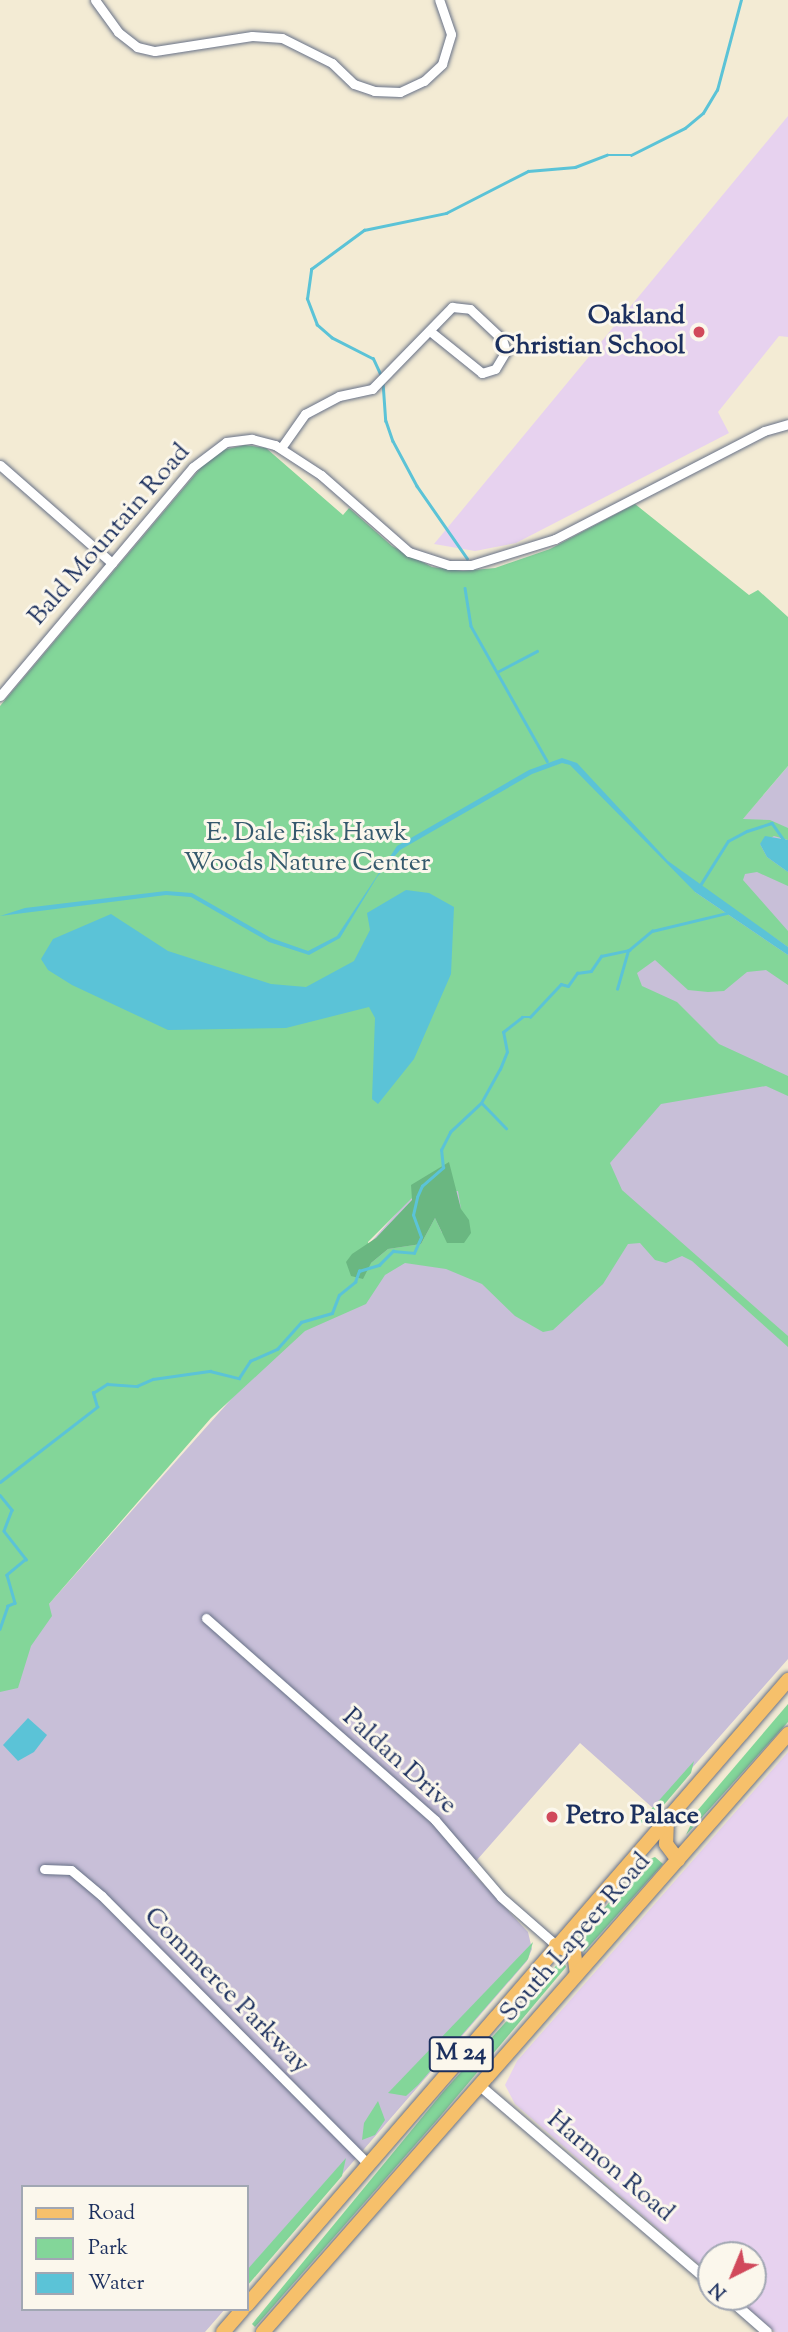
<!DOCTYPE html>
<style>
body{margin:0}
#map{position:relative;width:788px;height:2332px;overflow:hidden;background:#f3ebd4;font-family:"Sorts Mill Goudy",serif}
div>[style]{position:absolute}
[style*='--x']{left:calc(var(--x)*1px);top:calc(var(--y)*1px);width:calc(var(--w)*1px);rotate:calc(var(--a)*1deg)}
.built>*{inset:0;background:#e7d2ef}
.industrial>*{inset:0;background:#c8bfd8}
.green>*{inset:0;background:#83d699}
.forest>*{inset:0;background:#6ab781}
.water>*{inset:0;background:#5bc3d7}
.stream>*{height:2.5px;margin:-1.25px;padding:0 1.25px;transform-origin:1.25px;border-radius:1.25px;background:#5bc3d7}
.roads{filter:drop-shadow(0 0 2px #677187) drop-shadow(0 0 2px #677187)}
.minor>*{height:9px;margin:-4.5px;padding:0 4.5px;transform-origin:4.5px;border-radius:4.5px;background:#fff}
.tertiary>*{height:10px;margin:-5px;padding:0 5px;transform-origin:5px;border-radius:5px;background:#fff}
.primary>*{height:14px;margin:-7px;padding:0 7px;transform-origin:7px;border-radius:7px;background:#f6c06b}
.dots>*{width:19px;height:19px;translate:-50% -50%;box-sizing:border-box;border:4px solid #fbf7ec;border-radius:50%}
span{translate:-50% -50%;white-space:nowrap;text-align:center;line-height:1.15;-webkit-text-stroke:6px #fbf7ec;paint-order:stroke}
.shield-label span{padding:2px 5px;background:#fbf7ec;border:2px solid;border-radius:5px;-webkit-text-stroke-width:0}
.shield-label{font-size:24px;color:#1b2f5e;font-weight:700}
.poi-label{font-size:26px;color:#1b2f5e;font-weight:700}
.right{translate:-100% -50%;text-align:right}
.left{translate:0 -50%;text-align:left}
.street-label{font-size:26px;color:#1b2f5e}
.park-label{font-size:26px;color:#35596d}
.legend{position:absolute;left:21px;top:2185px;width:228px;height:126px;box-sizing:border-box;background:#fbf7ec;border:2px solid #a1a7b3;margin:0;padding:9px 12px;list-style:none;font-size:21px;color:#1b2f5e}
.legend li{display:flex;align-items:center;gap:14px;height:35px}
.legend b{width:35px;border:2px solid #a1a7b3}
.north{position:absolute;left:697px;top:2241px;width:70px;height:70px;box-sizing:border-box;background:#fbf7ec;border:2px solid #a1a7b3;border-radius:50%;rotate:223deg;font-size:19px;font-weight:700;line-height:28px;text-align:center;color:#1b2f5e}
.north::after{content:'';display:block;margin:auto;width:24px;height:32px;background:#d1495b;clip-path:polygon(50% 0,100% 100%,50% 72%,0 100%)}
</style>
<div id="map">
<div class="built">
<div style="clip-path:polygon(788px 116px,788px 337px,779px 336px,718px 412px,729px 433px,516px 543px,475px 551px,434px 544px)"></div>
<div style="clip-path:polygon(788px 1752px,788px 2332px,775px 2332px,736px 2297px,753px 2297px,753px 2255px,711px 2255px,711px 2275px,515px 2104px,505px 2085px,517px 2061px)"></div>
</div>
<div class="industrial">
<div style="clip-path:polygon(788px 766px,788px 1659px,655px 1810px,580px 1743px,469px 1869px,528px 1932px,532px 1949px,527px 1961px,247px 2284px,247px 2187px,23px 2187px,23px 2309px,225px 2309px,205px 2332px,0 2332px,0 1659px,636px 944px)"></div>
</div>
<div class="green">
<div style="clip-path:polygon(evenodd,245px 445px,266px 448px,343px 515px,349px 508px,392px 546px,432px 567px,463px 571px,495px 568px,550px 549px,635px 504px,749px 595px,758px 590px,788px 617px,788px 766px,743px 819px,770px 820px,788px 828px,788px 840px,774px 836px,760px 844px,767px 857px,788px 872px,788px 886px,757px 872px,745px 874px,743px 880px,788px 931px,788px 947px,691px 880px,695px 892px,788px 955px,788px 985px,766px 970px,747px 972px,724px 991px,708px 992px,688px 990px,655px 960px,637px 973px,642px 986px,677px 1002px,719px 1044px,788px 1076px,788px 1096px,766px 1086px,661px 1104px,610px 1163px,622px 1190px,788px 1336px,788px 1347px,692px 1261px,682px 1256px,666px 1263px,655px 1260px,640px 1243px,628px 1244px,603px 1284px,553px 1330px,543px 1332px,515px 1316px,482px 1284px,446px 1269px,405px 1263px,385px 1275px,366px 1304px,305px 1331px,211px 1418px,49px 1604px,52px 1616px,31px 1646px,18px 1688px,0 1692px,0 706px,204px 464px,223px 450px,245px 445px,458px 1191px,461px 1209px,442px 1233px,435px 1218px,421px 1244px,388px 1249px,371px 1263px,368px 1242px,414px 1196px,458px 1191px)"></div>
<div style="clip-path:polygon(788px 1704px,788px 1722px,686px 1835px,697px 1811px)"></div>
<div style="clip-path:polygon(694px 1761px,691px 1773px,651px 1820px,638px 1824px)"></div>
<div style="clip-path:polygon(655px 1857px,663px 1864px,584px 1952px,575px 1941px,647px 1860px)"></div>
<div style="clip-path:polygon(533px 1942px,528px 1959px,418px 2085px,406px 2096px,388px 2093px)"></div>
<div style="clip-path:polygon(563px 1958px,566px 1967px,438px 2119px,255px 2327px,252px 2324px,443px 2092px)"></div>
<div style="clip-path:polygon(378px 2101px,385px 2120px,375px 2135px,362px 2140px,364px 2123px)"></div>
<div style="clip-path:polygon(346px 2158px,342px 2176px,247px 2286px,247px 2270px)"></div>
</div>
<div class="forest">
<div style="clip-path:polygon(449px 1162px,461px 1209px,469px 1220px,471px 1233px,464px 1243px,447px 1243px,435px 1218px,421px 1244px,388px 1249px,371px 1263px,363px 1279px,351px 1276px,346px 1262px,352px 1254px,376px 1238px,412px 1200px,411px 1185px)"></div>
</div>
<div class="water">
<div style="clip-path:polygon(562px 758px,577px 763px,668px 861px,788px 947px,788px 955px,695px 892px,570px 765px,562px 763px,532px 774px,400px 850px,377px 877px,340px 938px,309px 955px,269px 942px,191px 897px,166px 895px,0 916px,25px 908px,166px 891px,192px 893px,271px 938px,308px 951px,337px 936px,397px 846px,529px 770px)"></div>
<div style="clip-path:polygon(765px 836px,788px 840px,788px 872px,767px 857px,760px 844px)"></div>
<div style="clip-path:polygon(406px 890px,429px 893px,454px 907px,451px 974px,414px 1059px,378px 1104px,372px 1099px,375px 1018px,369px 1007px,286px 1028px,168px 1030px,72px 985px,48px 970px,41px 959px,53px 939px,111px 914px,168px 951px,271px 984px,306px 987px,354px 961px,370px 930px,367px 913px)"></div>
<div style="clip-path:polygon(28px 1718px,47px 1735px,34px 1752px,18px 1761px,3px 1745px)"></div>
</div>
<div class="stream">
<div style="--x:381;--y:376;--w:19;--a:-115"></div>
<div style="--x:373;--y:359;--w:46;--a:-152.9"></div>
<div style="--x:332;--y:338;--w:20;--a:-139"></div>
<div style="--x:317;--y:325;--w:28;--a:-111"></div>
<div style="--x:307;--y:299;--w:30;--a:-82"></div>
<div style="--x:311;--y:269;--w:66;--a:-36.3"></div>
<div style="--x:364;--y:230;--w:84;--a:-11.7"></div>
<div style="--x:446;--y:213;--w:92;--a:-27.1"></div>
<div style="--x:528;--y:171;--w:47;--a:-4.9"></div>
<div style="--x:575;--y:167;--w:34;--a:-21"></div>
<div style="--x:607;--y:155;--w:24;--a:0"></div>
<div style="--x:631;--y:155;--w:60;--a:-26.6"></div>
<div style="--x:685;--y:128;--w:23;--a:-40"></div>
<div style="--x:703;--y:113;--w:27;--a:-59"></div>
<div style="--x:717;--y:90;--w:93;--a:-75.1"></div>
<div style="--x:383;--y:382;--w:39;--a:86"></div>
<div style="--x:386;--y:421;--w:21;--a:71"></div>
<div style="--x:393;--y:441;--w:51;--a:61.9"></div>
<div style="--x:417;--y:486;--w:88;--a:55.2"></div>
<div style="--x:465;--y:588;--w:38;--a:81"></div>
<div style="--x:471;--y:626;--w:155;--a:60.6"></div>
<div style="--x:497;--y:672;--w:45;--a:-27.7"></div>
<div style="--x:699;--y:887;--w:54;--a:-57.8"></div>
<div style="--x:728;--y:841;--w:21;--a:-28"></div>
<div style="--x:747;--y:831;--w:26;--a:-18"></div>
<div style="--x:772;--y:823;--w:28;--a:55"></div>
<div style="--x:617;--y:989;--w:40;--a:-74"></div>
<div style="--x:482;--y:1103;--w:35;--a:46"></div>
<div style="--x:0;--y:1482;--w:123;--a:-37.7"></div>
<div style="--x:97;--y:1407;--w:15;--a:-106"></div>
<div style="--x:93;--y:1393;--w:17;--a:-33"></div>
<div style="--x:107;--y:1384;--w:30;--a:4"></div>
<div style="--x:137;--y:1386;--w:17;--a:-24"></div>
<div style="--x:153;--y:1379;--w:58;--a:-8"></div>
<div style="--x:210;--y:1371;--w:30;--a:14"></div>
<div style="--x:239;--y:1378;--w:20;--a:-57"></div>
<div style="--x:250;--y:1361;--w:30;--a:-24"></div>
<div style="--x:277;--y:1349;--w:36;--a:-48"></div>
<div style="--x:301;--y:1322;--w:32;--a:-16"></div>
<div style="--x:332;--y:1313;--w:19;--a:-69"></div>
<div style="--x:339;--y:1295;--w:21;--a:-39"></div>
<div style="--x:355;--y:1282;--w:12;--a:-70"></div>
<div style="--x:359;--y:1271;--w:21;--a:-17"></div>
<div style="--x:379;--y:1265;--w:20;--a:-45"></div>
<div style="--x:393;--y:1251;--w:21;--a:5"></div>
<div style="--x:414;--y:1253;--w:17;--a:-66"></div>
<div style="--x:421;--y:1237;--w:23;--a:-110"></div>
<div style="--x:413;--y:1215;--w:18;--a:-77"></div>
<div style="--x:417;--y:1197;--w:12;--a:-66"></div>
<div style="--x:422;--y:1186;--w:28;--a:-41"></div>
<div style="--x:443;--y:1168;--w:18;--a:-96"></div>
<div style="--x:441;--y:1150;--w:20;--a:-63"></div>
<div style="--x:450;--y:1132;--w:42;--a:-43.1"></div>
<div style="--x:481;--y:1103;--w:39;--a:-61"></div>
<div style="--x:500;--y:1069;--w:18;--a:-68"></div>
<div style="--x:507;--y:1052;--w:20;--a:-101"></div>
<div style="--x:503;--y:1032;--w:24;--a:-38"></div>
<div style="--x:522;--y:1017;--w:8;--a:0"></div>
<div style="--x:530;--y:1017;--w:45;--a:-46.8"></div>
<div style="--x:561;--y:984;--w:7;--a:16"></div>
<div style="--x:568;--y:986;--w:16;--a:-55"></div>
<div style="--x:577;--y:973;--w:14;--a:-8"></div>
<div style="--x:591;--y:971;--w:18;--a:-56"></div>
<div style="--x:601;--y:956;--w:29;--a:-12"></div>
<div style="--x:629;--y:950;--w:30;--a:-40"></div>
<div style="--x:652;--y:931;--w:77;--a:-13.5"></div>
<div style="--x:0;--y:1495;--w:19;--a:51"></div>
<div style="--x:12;--y:1510;--w:22;--a:111"></div>
<div style="--x:4;--y:1531;--w:36;--a:52"></div>
<div style="--x:26;--y:1559;--w:25;--a:140"></div>
<div style="--x:7;--y:1575;--w:29;--a:74"></div>
<div style="--x:15;--y:1603;--w:8;--a:157"></div>
<div style="--x:8;--y:1606;--w:24;--a:109"></div>
</div>
<div class="roads">
<div class="minor">
<div style="--x:95;--y:0;--w:39;--a:54"></div>
<div style="--x:118;--y:32;--w:24;--a:38"></div>
<div style="--x:137;--y:47;--w:18;--a:13"></div>
<div style="--x:155;--y:51;--w:98;--a:-8.8"></div>
<div style="--x:252;--y:36;--w:30;--a:4"></div>
<div style="--x:282;--y:38;--w:56;--a:26.6"></div>
<div style="--x:332;--y:63;--w:30;--a:44"></div>
<div style="--x:354;--y:84;--w:21;--a:19"></div>
<div style="--x:374;--y:91;--w:26;--a:2"></div>
<div style="--x:400;--y:92;--w:26;--a:-25"></div>
<div style="--x:424;--y:81;--w:25;--a:-43"></div>
<div style="--x:442;--y:64;--w:31;--a:-73"></div>
<div style="--x:451;--y:34;--w:36;--a:-109"></div>
<div style="--x:281;--y:448;--w:42;--a:-54.8"></div>
<div style="--x:305;--y:414;--w:38;--a:-28"></div>
<div style="--x:339;--y:396;--w:34;--a:-12"></div>
<div style="--x:372;--y:389;--w:115;--a:-45.7"></div>
<div style="--x:452;--y:307;--w:18;--a:6"></div>
<div style="--x:470;--y:309;--w:44;--a:43.2"></div>
<div style="--x:502;--y:339;--w:13;--a:72"></div>
<div style="--x:506;--y:351;--w:21;--a:121"></div>
<div style="--x:495;--y:369;--w:14;--a:163"></div>
<div style="--x:482;--y:373;--w:67;--a:-141.1"></div>
<div style="--x:0;--y:465;--w:149;--a:41.2"></div>
<div style="--x:0;--y:696;--w:299;--a:-49.9"></div>
<div style="--x:193;--y:467;--w:41;--a:-37.1"></div>
<div style="--x:226;--y:442;--w:26;--a:-7"></div>
<div style="--x:252;--y:439;--w:24;--a:15"></div>
<div style="--x:275;--y:445;--w:55;--a:33.1"></div>
<div style="--x:321;--y:475;--w:117;--a:41.2"></div>
<div style="--x:409;--y:552;--w:42;--a:18"></div>
<div style="--x:449;--y:565;--w:22;--a:0"></div>
<div style="--x:471;--y:565;--w:88;--a:-17.2"></div>
<div style="--x:555;--y:539;--w:235;--a:-27.3"></div>
<div style="--x:764;--y:431;--w:25;--a:-16"></div>
<div style="--x:206;--y:1618;--w:305;--a:41.4"></div>
<div style="--x:435;--y:1820;--w:101;--a:49.4"></div>
<div style="--x:501;--y:1897;--w:73;--a:41.1"></div>
<div style="--x:44;--y:1869;--w:27;--a:2"></div>
<div style="--x:71;--y:1870;--w:40;--a:40"></div>
<div style="--x:102;--y:1896;--w:376;--a:45.2"></div>
</div>
<div class="tertiary">
<div style="--x:479;--y:2085;--w:305;--a:40.5"></div>
<div style="--x:727;--y:2297;--w:53;--a:41.2"></div>
</div>
<div class="primary">
<div style="--x:667;--y:1819;--w:25;--a:92"></div>
<div style="--x:666;--y:1844;--w:20;--a:53"></div>
<div style="--x:556;--y:1945;--w:20;--a:24"></div>
<div style="--x:574;--y:1953;--w:21;--a:82"></div>
<div style="--x:247;--y:2305;--w:827;--a:-49.12"></div>
<div style="--x:223;--y:2332;--w:30;--a:-49"></div>
<div style="--x:263;--y:2332;--w:796;--a:-48.72"></div>
</div>
</div>
<div class="dots">
<div style="left:699px;top:332px;background:#d1495b"></div>
<div style="left:552px;top:1817px;background:#d1495b"></div>
</div>
<div class="shield-label">
<span style="left:461px;top:2054px">M 24</span>
</div>
<div class="poi-label">
<span class="right" style="left:685px;top:332px">Oakland<br>Christian School</span>
<span class="left" style="left:566px;top:1817px">Petro Palace</span>
</div>
<div class="street-label">
<span style="left:110px;top:535px;rotate:-49deg">Bald Mountain Road</span>
<span style="left:399px;top:1762px;rotate:42deg">Paldan Drive</span>
<span style="left:576px;top:1938px;rotate:-49deg">South Lapeer Road</span>
<span style="left:226px;top:1991px;rotate:45deg">Commerce Parkway</span>
<span style="left:610px;top:2167px;rotate:40deg">Harmon Road</span>
</div>
<div class="park-label">
<span style="left:307px;top:849px">E. Dale Fisk Hawk<br>Woods Nature Center</span>
</div>
<ul class="legend">
<li><b style="height:9px;background:#f6c06b"></b>Road</li>
<li><b style="height:19px;background:#83d699"></b>Park</li>
<li><b style="height:19px;background:#5bc3d7"></b>Water</li>
</ul>
<div class="north">N</div>
</div>
